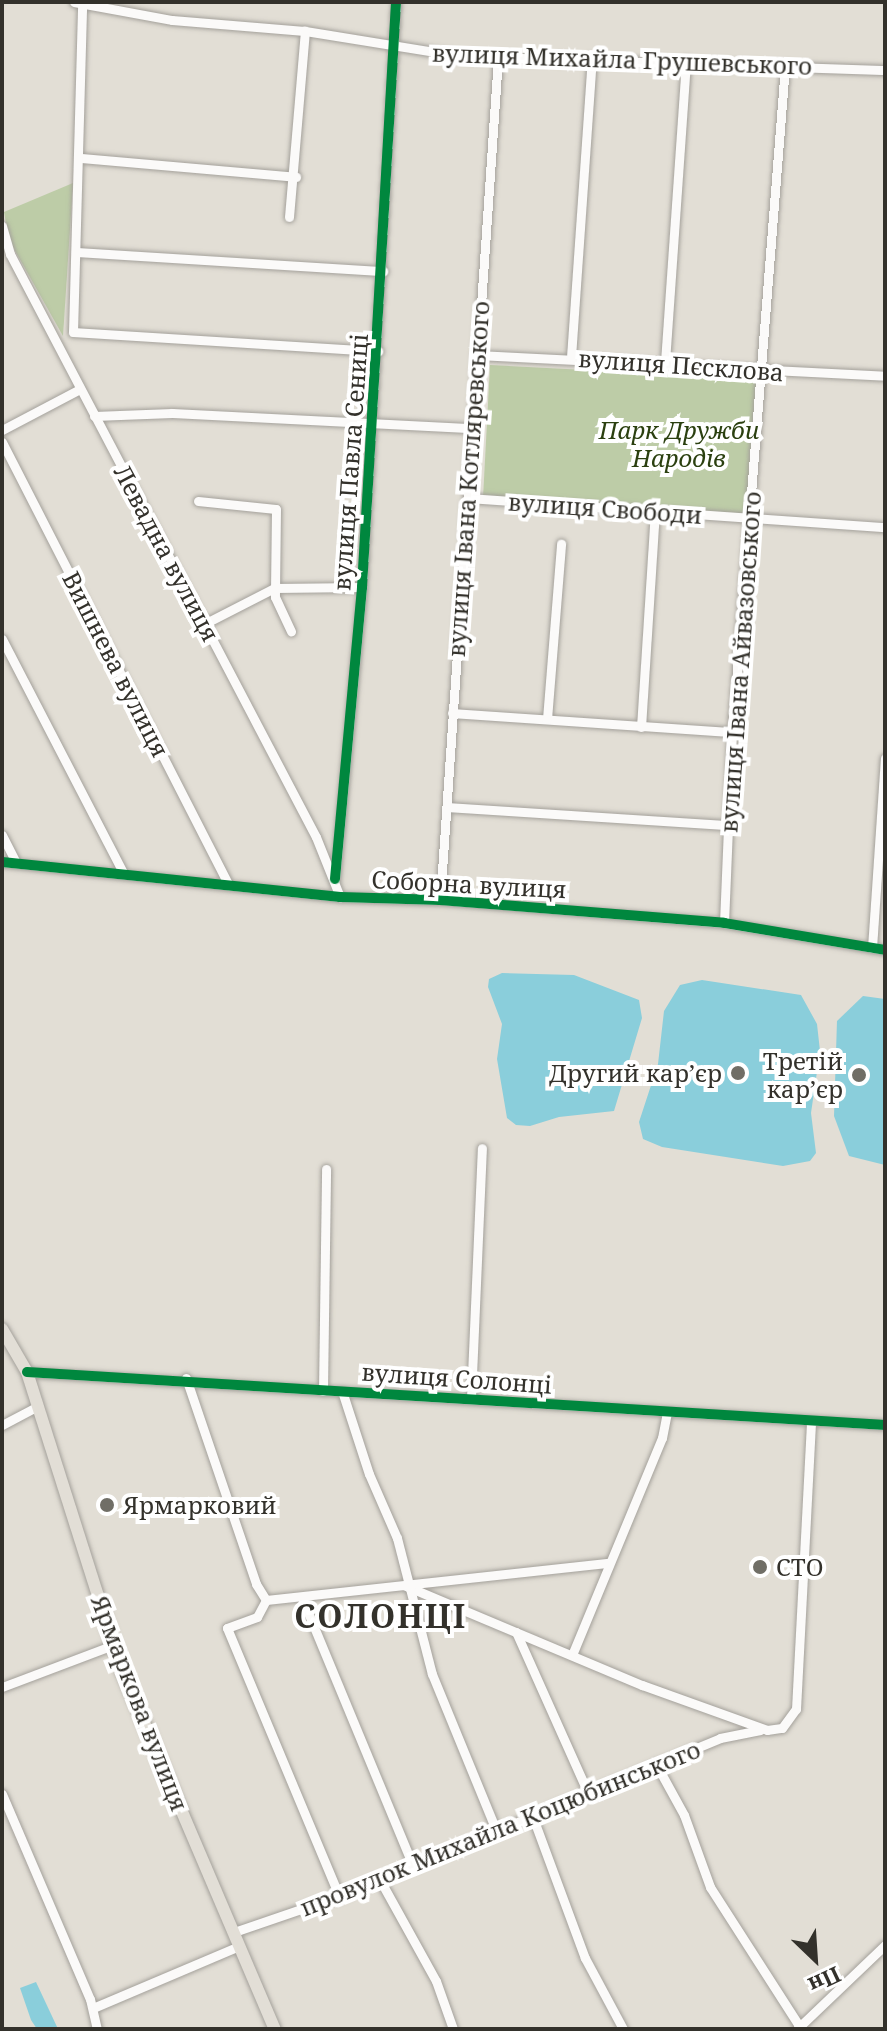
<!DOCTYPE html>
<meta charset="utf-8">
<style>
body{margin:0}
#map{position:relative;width:887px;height:2031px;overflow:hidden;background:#e2ded5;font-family:"Noto Serif",serif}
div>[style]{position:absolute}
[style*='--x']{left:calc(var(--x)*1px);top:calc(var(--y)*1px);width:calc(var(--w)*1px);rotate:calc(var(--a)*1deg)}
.green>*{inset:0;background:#bdcca7;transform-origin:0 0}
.water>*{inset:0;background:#8acedb}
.roads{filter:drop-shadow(0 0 2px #a4a19b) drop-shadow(0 0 2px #a4a19b)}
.minor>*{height:9px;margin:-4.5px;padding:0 4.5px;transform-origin:4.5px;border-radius:4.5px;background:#fbfaf9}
.major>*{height:12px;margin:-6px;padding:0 6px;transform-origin:6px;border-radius:6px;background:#e2ded6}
.cycleway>*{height:10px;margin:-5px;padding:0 5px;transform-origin:5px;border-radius:5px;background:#00873e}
.dots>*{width:22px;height:22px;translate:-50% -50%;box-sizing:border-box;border:4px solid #fff;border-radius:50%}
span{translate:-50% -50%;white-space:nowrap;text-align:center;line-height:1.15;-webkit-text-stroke:8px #fff;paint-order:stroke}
.street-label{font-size:24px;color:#33312b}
.park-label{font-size:24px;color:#2b4010;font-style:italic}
.poi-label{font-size:24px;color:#33312b}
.right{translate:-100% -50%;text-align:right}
.left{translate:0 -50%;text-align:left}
.district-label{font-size:32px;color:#33312b;font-weight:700;letter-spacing:2px}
.frame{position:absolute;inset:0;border:4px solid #33312b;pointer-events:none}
.north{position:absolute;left:775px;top:1919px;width:80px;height:80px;-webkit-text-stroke:6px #fff;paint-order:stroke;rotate:155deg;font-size:22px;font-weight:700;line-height:32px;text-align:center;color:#33312b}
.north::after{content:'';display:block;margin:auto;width:28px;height:36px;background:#33312b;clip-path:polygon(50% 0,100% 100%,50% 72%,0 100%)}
</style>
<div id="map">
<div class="green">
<div style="clip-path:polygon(73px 183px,63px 336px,9px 240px,4px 212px)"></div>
<div style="left:490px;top:365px;width:268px;height:135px;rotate:3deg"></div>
</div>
<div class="water">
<div style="clip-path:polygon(502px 973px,574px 975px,639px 1000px,642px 1018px,614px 1111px,559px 1117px,530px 1126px,516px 1125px,507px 1118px,497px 1059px,502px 1024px,488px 987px,489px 979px)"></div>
<div style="clip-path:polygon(702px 980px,801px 995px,817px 1024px,820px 1051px,811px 1113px,816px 1153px,810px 1161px,783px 1166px,662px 1147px,643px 1139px,639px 1122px,658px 1064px,664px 1011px,680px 985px)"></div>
<div style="clip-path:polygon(863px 996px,885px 999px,885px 1165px,849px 1156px,834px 1116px,837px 1021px)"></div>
<div style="clip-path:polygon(36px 1982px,58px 2029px,37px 2029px,31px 2020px,20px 1988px)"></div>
</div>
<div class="roads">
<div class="minor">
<div style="--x:74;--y:2;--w:100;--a:10.4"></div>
<div style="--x:172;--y:20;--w:133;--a:4.7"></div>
<div style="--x:305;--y:31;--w:156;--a:9.2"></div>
<div style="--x:459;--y:56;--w:426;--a:1.9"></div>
<div style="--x:80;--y:158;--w:217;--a:5"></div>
<div style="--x:289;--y:217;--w:187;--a:-85.1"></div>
<div style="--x:2;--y:226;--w:29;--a:74"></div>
<div style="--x:10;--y:254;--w:658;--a:62.31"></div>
<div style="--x:316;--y:837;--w:65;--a:68.2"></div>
<div style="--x:77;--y:252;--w:307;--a:3.6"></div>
<div style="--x:73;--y:332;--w:329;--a:-88.4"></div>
<div style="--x:73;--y:332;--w:306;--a:3.6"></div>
<div style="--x:477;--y:355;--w:409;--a:2.9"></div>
<div style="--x:571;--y:357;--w:299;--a:-86"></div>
<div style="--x:665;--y:362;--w:302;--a:-86"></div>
<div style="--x:94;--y:416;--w:78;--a:-2.2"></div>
<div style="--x:172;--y:413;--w:301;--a:2.9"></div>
<div style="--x:2;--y:430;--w:88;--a:-27.7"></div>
<div style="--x:2;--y:442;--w:498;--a:62.9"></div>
<div style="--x:468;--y:498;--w:418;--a:4"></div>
<div style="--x:198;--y:501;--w:78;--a:5.9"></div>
<div style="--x:276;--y:509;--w:88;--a:90.7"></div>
<div style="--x:275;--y:597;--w:38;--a:65"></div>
<div style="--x:204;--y:624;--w:79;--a:-27.2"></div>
<div style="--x:274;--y:588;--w:88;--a:-0.7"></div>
<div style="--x:2;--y:639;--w:265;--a:62.6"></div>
<div style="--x:452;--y:713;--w:281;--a:3.9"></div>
<div style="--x:547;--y:719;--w:176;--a:-85.4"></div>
<div style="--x:641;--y:727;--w:216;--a:-86.3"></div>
<div style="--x:447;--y:807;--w:282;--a:3.7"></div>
<div style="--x:2;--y:835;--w:30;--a:63"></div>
<div style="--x:2;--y:862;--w:340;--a:5.9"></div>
<div style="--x:340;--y:897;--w:100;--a:1.7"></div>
<div style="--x:440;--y:900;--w:285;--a:4.6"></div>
<div style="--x:724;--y:923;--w:163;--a:9.5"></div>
<div style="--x:335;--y:879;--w:293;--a:-84.7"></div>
<div style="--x:362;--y:587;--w:586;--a:-86.67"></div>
<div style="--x:440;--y:900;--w:844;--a:-86.06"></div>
<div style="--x:724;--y:923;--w:191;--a:-87.6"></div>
<div style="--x:732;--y:732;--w:668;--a:-85.45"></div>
<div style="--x:872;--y:948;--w:190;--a:-86.1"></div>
<div style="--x:27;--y:1372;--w:860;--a:3.53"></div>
<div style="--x:186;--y:1378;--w:218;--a:71.2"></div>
<div style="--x:256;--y:1584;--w:19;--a:58"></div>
<div style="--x:266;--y:1600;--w:19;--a:118"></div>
<div style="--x:257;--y:1617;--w:32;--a:160"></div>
<div style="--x:227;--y:1628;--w:290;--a:67.3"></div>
<div style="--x:323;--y:1391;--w:222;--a:-89.2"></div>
<div style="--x:342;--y:1391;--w:87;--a:72"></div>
<div style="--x:369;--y:1474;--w:70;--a:66.4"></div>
<div style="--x:397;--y:1538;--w:140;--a:75.6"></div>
<div style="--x:432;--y:1674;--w:169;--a:67.7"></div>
<div style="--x:471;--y:1398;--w:250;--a:-87.5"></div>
<div style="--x:2;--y:1425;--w:41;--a:-27.8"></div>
<div style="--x:406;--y:1586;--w:256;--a:22.8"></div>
<div style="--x:642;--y:1685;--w:133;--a:19.8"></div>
<div style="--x:767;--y:1730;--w:15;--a:-8"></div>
<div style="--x:782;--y:1728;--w:24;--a:-54"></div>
<div style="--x:796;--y:1709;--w:286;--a:-87"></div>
<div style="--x:302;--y:1598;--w:290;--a:67.5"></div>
<div style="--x:266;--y:1600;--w:345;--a:-6.2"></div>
<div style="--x:516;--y:1632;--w:176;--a:65.9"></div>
<div style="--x:572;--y:1655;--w:235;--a:-67.5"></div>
<div style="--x:662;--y:1438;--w:25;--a:-79"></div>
<div style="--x:2;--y:1687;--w:119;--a:-20.7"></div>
<div style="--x:656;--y:1764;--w:58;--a:61.2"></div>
<div style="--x:684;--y:1815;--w:77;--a:70.1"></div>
<div style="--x:710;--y:1887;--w:169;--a:57.3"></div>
<div style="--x:2;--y:1794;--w:223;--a:66.8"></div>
<div style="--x:90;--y:1999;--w:31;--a:77"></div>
<div style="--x:532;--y:1815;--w:153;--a:69.7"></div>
<div style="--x:585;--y:1958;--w:81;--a:61.8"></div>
<div style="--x:380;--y:1880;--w:115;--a:61"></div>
<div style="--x:436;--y:1981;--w:51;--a:70.5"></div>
<div style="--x:234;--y:1932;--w:111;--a:-18.9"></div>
<div style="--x:339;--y:1896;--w:412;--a:-22.5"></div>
<div style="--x:720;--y:1738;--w:41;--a:-11.3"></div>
<div style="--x:93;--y:2008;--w:159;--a:-23"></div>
<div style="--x:797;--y:2029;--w:122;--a:-43.7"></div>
</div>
<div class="major">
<div style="--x:2;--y:1329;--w:50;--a:59.8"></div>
<div style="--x:27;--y:1372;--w:314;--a:72.4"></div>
<div style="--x:122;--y:1671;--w:389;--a:66.9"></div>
</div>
</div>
<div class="cycleway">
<div style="--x:2;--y:862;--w:340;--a:5.9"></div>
<div style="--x:340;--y:897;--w:100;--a:1.7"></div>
<div style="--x:440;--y:900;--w:285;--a:4.6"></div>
<div style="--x:724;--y:923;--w:163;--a:9.5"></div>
<div style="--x:335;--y:879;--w:293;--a:-84.7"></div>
<div style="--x:362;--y:587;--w:586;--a:-86.67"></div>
<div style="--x:27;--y:1372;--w:860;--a:3.53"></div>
</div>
<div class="dots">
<div style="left:738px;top:1073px;background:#706e66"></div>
<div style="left:859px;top:1075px;background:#706e66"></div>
<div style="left:107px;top:1505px;background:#706e66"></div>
<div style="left:760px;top:1567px;background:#706e66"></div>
</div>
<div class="street-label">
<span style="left:622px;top:59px;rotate:2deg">вулиця Михайла Грушевського</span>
<span style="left:681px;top:365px;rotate:4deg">вулиця Пєсклова</span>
<span style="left:350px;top:462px;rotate:-86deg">вулиця Павла Сениці</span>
<span style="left:468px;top:479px;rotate:-86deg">вулиця Івана Котляревського</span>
<span style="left:605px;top:508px;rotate:4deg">вулиця Свободи</span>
<span style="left:167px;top:553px;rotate:62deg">Левадна вулиця</span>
<span style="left:740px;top:662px;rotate:-86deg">вулиця Івана Айвазовського</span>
<span style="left:116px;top:664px;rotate:63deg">Вишнева вулиця</span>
<span style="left:469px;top:884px;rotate:3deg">Соборна вулиця</span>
<span style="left:457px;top:1378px;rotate:4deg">вулиця Солонці</span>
<span style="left:140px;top:1703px;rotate:69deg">Ярмаркова вулиця</span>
<span style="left:500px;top:1828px;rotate:-22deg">провулок Михайла Коцюбинського</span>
</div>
<div class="park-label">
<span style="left:679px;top:444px">Парк Дружби<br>Народів</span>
</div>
<div class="poi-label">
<span class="right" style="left:843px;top:1075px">Третій<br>кар’єр</span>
<span class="right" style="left:722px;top:1073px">Другий кар’єр</span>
<span class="left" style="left:123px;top:1505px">Ярмарковий</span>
<span class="left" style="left:776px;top:1567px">СТО</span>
</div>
<div class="district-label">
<span style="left:381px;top:1616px">СОЛОНЦІ</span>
</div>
<div class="frame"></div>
<div class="north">Пн</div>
</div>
